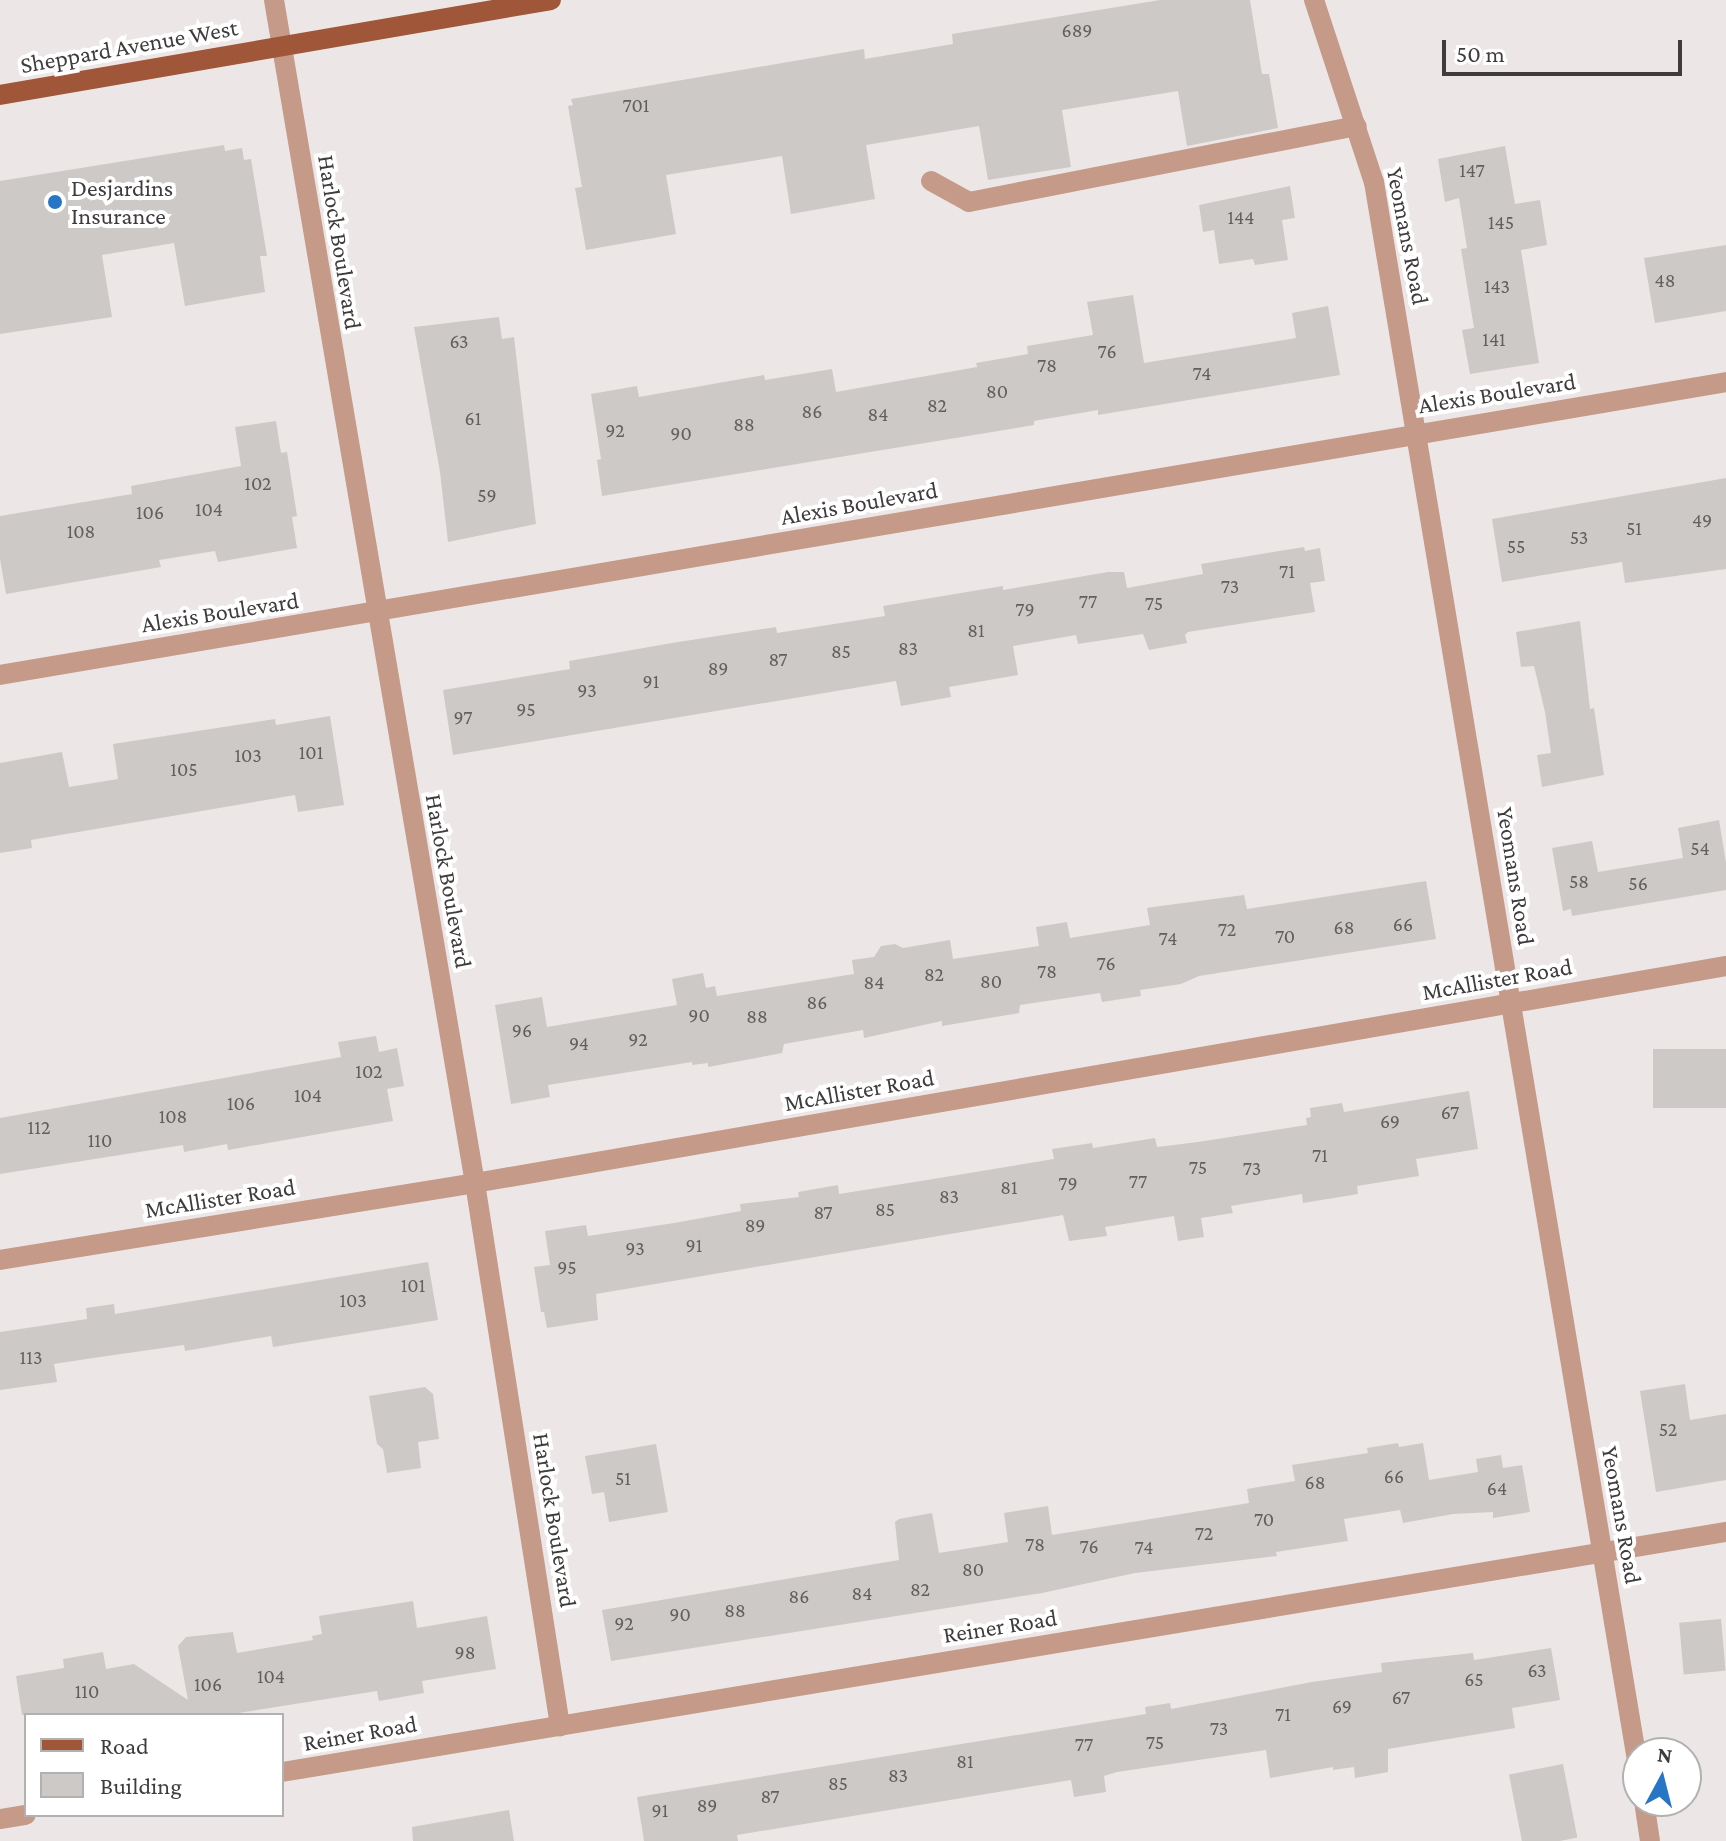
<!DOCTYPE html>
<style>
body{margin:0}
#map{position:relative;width:1726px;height:1841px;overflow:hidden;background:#ece7e6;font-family:"Crimson Pro",serif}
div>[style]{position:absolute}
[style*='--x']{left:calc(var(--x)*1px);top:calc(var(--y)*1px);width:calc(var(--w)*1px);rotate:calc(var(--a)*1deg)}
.building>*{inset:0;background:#cdc9c7;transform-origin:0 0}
.minor>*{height:20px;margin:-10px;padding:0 10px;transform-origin:10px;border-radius:10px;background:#c59a89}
.major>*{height:20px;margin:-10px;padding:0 10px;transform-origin:10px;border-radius:10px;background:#a05638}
.dots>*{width:22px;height:22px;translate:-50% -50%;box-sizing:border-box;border:4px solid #fff;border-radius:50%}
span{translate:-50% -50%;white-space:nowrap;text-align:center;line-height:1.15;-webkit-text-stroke:8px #fff;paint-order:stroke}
.number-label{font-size:20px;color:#625f5f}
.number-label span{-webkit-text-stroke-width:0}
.street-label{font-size:24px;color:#3e3c3c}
.poi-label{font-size:24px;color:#3e3c3c}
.left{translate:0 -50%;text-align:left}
.legend{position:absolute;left:24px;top:1713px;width:260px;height:104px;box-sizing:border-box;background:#fff;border:2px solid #b2b1b1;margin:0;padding:10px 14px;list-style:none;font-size:24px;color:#3e3c3c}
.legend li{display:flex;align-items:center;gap:16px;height:40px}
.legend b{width:40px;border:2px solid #b2b1b1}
.north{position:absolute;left:1622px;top:1737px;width:80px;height:80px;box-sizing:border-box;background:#fff;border:2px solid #b2b1b1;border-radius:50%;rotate:7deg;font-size:22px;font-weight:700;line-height:32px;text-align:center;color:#3e3c3c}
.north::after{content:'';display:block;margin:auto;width:28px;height:36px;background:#2775c5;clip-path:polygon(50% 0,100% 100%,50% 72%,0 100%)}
.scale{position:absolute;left:1442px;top:40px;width:240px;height:36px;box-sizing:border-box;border:4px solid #3e3c3c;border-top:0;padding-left:10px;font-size:24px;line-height:28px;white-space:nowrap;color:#3e3c3c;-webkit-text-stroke:6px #fff;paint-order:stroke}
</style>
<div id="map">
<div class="building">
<div style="clip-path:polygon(1160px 0,1250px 0,1262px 74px,1269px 74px,1278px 128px,1187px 146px,1178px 91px,1062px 110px,1071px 167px,988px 180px,979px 126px,866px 145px,875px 199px,791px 214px,782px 156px,666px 175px,676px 234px,586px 250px,575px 188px,582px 187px,568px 106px,573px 105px,571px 99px,864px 49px,865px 59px,953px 44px,952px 34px)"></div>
<div style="clip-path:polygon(224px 145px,225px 151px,242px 148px,244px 160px,251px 159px,267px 256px,260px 256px,265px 292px,185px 306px,174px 243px,102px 255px,112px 317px,0 334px,0 181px)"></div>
<div style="clip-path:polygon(1505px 146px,1515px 204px,1540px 200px,1547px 245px,1521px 250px,1539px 363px,1470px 374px,1462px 330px,1474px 328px,1461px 249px,1467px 248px,1459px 198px,1445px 202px,1438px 159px)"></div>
<div style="clip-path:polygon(1290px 186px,1295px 218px,1282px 220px,1288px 260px,1255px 265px,1253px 259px,1219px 264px,1214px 230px,1203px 232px,1199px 205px)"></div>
<div style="clip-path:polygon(1726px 245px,1726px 311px,1655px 323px,1644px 258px)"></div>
<div style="clip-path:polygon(1133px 295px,1144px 363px,1296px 338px,1292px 313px,1328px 306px,1340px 375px,1098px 415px,1098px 410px,1034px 421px,1034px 425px,602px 496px,597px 460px,601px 459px,591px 394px,637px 386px,639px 397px,764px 375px,765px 380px,832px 369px,836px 392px,977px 367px,976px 363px,1028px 354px,1027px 346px,1093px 335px,1087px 302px)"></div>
<div style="clip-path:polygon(499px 317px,502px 339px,514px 337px,536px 524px,448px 542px,440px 472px,414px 327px)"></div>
<div style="clip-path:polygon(276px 421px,281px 453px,287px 452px,297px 516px,292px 517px,297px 548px,218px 562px,215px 551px,159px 560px,161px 567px,6px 594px,0 559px,0 516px,132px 494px,131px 486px,241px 466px,235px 427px)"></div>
<div style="clip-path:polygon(1726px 478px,1726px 569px,1625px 583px,1622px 562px,1502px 582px,1492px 519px)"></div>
<div style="clip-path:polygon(1304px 547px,1305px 551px,1320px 548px,1325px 581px,1310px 583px,1315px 612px,1188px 632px,1185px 635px,1187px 643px,1149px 650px,1143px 634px,1078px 644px,1076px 635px,1013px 646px,1018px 675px,949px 687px,951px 697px,901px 706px,896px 681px,453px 755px,443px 690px,570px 669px,569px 661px,672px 643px,776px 627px,777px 633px,885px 616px,883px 606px,1003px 586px,1003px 590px,1108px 572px,1124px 572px,1127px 588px,1203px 574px,1201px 564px)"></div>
<div style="clip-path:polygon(1580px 621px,1590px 709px,1594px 708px,1604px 775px,1542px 787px,1537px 755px,1551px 753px,1545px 712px,1534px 666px,1521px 667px,1516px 632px)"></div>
<div style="clip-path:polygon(330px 716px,344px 805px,298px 812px,295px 795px,31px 840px,32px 848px,0 853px,0 763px,62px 752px,69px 787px,118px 779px,113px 744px,275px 719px,276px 725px)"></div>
<div style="clip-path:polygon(1719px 820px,1726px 863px,1726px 890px,1572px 916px,1571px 909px,1563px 911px,1552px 848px,1592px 841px,1598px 872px,1683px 858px,1678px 828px)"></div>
<div style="clip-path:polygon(1426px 881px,1436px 939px,1199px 976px,1181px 984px,1140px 990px,1141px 996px,1102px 1002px,1100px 993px,1020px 1005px,1019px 1013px,942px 1026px,942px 1021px,864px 1038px,863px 1030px,784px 1044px,782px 1053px,708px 1067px,708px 1063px,692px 1065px,692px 1062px,548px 1085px,550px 1097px,511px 1104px,495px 1005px,542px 997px,547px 1027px,677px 1005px,672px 979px,703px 973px,706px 988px,715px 986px,717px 996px,854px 974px,852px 960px,874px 957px,881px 946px,895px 944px,903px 948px,950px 940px,953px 959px,1039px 946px,1036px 927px,1067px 922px,1070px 938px,1150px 925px,1147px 908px,1153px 907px,1244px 895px,1247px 909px)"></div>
<div style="clip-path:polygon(376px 1036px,379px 1052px,397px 1048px,404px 1086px,387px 1089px,393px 1121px,228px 1150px,227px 1144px,184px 1152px,183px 1145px,0 1174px,0 1118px,341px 1057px,338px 1042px)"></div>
<div style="left:1726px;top:1049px;width:59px;height:73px;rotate:90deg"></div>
<div style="clip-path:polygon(1469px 1091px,1478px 1149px,1416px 1159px,1419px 1176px,1357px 1186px,1358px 1194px,1303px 1203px,1302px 1194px,1231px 1206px,1233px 1213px,1201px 1218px,1204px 1237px,1178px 1241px,1174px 1216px,1105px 1227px,1107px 1236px,1069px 1241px,1063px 1215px,596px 1294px,598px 1320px,547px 1328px,544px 1312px,541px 1312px,534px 1267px,550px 1265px,545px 1231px,586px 1225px,588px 1236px,674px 1223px,741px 1211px,740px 1204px,799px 1197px,798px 1192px,838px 1185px,839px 1194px,927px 1180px,1054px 1159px,1052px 1149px,1092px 1143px,1093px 1148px,1155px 1138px,1157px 1147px,1198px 1142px,1307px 1125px,1306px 1118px,1311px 1117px,1310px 1108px,1342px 1103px,1344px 1112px)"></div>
<div style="clip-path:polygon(428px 1262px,438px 1320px,273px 1347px,271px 1336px,185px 1351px,184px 1345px,93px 1358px,54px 1364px,57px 1382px,0 1390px,0 1332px,87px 1319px,86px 1308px,114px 1304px,115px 1314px)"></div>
<div style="clip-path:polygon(1685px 1384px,1690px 1420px,1726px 1414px,1726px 1480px,1656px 1492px,1640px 1391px)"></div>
<div style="clip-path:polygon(425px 1387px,433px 1394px,439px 1439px,418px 1442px,421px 1468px,387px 1473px,383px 1449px,377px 1444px,369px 1396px)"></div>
<div style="clip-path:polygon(1398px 1443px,1399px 1447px,1423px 1443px,1429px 1480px,1478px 1472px,1476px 1459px,1501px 1455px,1503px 1468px,1522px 1465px,1530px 1512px,1493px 1518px,1493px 1512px,1453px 1514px,1403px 1523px,1400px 1510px,1344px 1519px,1348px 1541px,1276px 1552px,1277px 1556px,1135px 1573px,1042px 1593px,611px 1661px,602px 1610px,899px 1560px,895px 1522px,899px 1519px,932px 1513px,939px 1553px,1008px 1542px,1004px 1513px,1048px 1506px,1052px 1535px,1249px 1503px,1247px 1489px,1295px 1481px,1292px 1465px,1368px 1453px,1367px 1448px)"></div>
<div style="clip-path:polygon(656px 1444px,668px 1512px,609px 1522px,604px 1492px,592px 1494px,585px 1456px)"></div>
<div style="clip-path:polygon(413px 1601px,417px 1628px,487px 1616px,496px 1669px,422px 1681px,424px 1693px,379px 1701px,377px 1691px,226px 1715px,22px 1715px,16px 1676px,64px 1668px,63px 1659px,103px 1652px,106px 1669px,134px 1664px,188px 1700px,178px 1646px,186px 1637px,233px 1632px,237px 1653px,313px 1640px,312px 1636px,322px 1634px,319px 1616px)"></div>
<div style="left:1721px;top:1619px;width:52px;height:42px;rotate:85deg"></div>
<div style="clip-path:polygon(1551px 1648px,1560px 1700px,1512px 1708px,1515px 1728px,1388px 1749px,1388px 1772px,1355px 1778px,1354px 1767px,1333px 1770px,1333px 1767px,1270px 1778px,1266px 1750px,1117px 1772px,1104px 1776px,1106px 1792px,1074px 1797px,1071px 1780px,737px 1835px,738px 1841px,644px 1841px,637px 1797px,1146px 1714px,1145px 1707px,1170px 1703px,1171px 1709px,1312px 1682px,1382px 1672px,1381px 1663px,1473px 1653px,1474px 1660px)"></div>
<div style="left:1563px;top:1764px;width:75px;height:55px;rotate:79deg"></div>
<div style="clip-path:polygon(509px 1810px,514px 1841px,413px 1841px,412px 1827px)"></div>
</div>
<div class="minor">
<div style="--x:274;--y:0;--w:1200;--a:80.36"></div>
<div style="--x:475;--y:1183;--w:550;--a:81.1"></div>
<div style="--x:1314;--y:0;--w:192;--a:71.8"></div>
<div style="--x:1374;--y:182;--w:1607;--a:80.54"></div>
<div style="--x:931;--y:181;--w:43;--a:28.9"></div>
<div style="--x:969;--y:202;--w:395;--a:-11.1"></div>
<div style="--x:0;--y:675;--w:1751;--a:-9.63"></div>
<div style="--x:0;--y:1260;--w:481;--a:-9.2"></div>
<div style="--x:475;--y:1183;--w:1270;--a:-9.84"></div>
<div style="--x:282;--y:1772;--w:1464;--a:-9.44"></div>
<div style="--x:1644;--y:1801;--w:40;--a:81.5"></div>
<div style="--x:0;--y:1819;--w:26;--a:-9"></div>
</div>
<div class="major">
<div style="--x:0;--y:95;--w:559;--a:-9.78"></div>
</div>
<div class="dots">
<div style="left:55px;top:202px;background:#2775c5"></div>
</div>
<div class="number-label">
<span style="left:1077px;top:30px">689</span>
<span style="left:636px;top:105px">701</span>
<span style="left:1472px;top:170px">147</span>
<span style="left:1241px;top:217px">144</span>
<span style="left:1501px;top:222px">145</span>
<span style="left:1665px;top:280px">48</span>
<span style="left:1497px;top:286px">143</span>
<span style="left:1494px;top:339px">141</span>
<span style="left:459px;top:341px">63</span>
<span style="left:1107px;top:351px">76</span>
<span style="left:1047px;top:365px">78</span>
<span style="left:1202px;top:373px">74</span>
<span style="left:997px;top:391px">80</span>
<span style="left:937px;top:405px">82</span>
<span style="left:812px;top:411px">86</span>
<span style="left:878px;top:414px">84</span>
<span style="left:473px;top:418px">61</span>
<span style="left:744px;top:424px">88</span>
<span style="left:615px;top:430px">92</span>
<span style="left:681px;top:433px">90</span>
<span style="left:258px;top:483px">102</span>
<span style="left:487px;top:495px">59</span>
<span style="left:209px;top:509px">104</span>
<span style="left:150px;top:512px">106</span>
<span style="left:1702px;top:520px">49</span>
<span style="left:1634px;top:528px">51</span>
<span style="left:81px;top:531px">108</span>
<span style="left:1579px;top:537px">53</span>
<span style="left:1516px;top:546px">55</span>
<span style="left:1287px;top:571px">71</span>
<span style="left:1230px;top:586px">73</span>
<span style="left:1088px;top:601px">77</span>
<span style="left:1154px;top:603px">75</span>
<span style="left:1025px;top:609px">79</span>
<span style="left:976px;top:630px">81</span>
<span style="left:908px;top:648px">83</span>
<span style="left:841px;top:651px">85</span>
<span style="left:778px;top:659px">87</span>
<span style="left:718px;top:668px">89</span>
<span style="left:651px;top:681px">91</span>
<span style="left:587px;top:690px">93</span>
<span style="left:526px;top:709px">95</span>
<span style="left:463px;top:717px">97</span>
<span style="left:311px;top:752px">101</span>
<span style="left:248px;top:755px">103</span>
<span style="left:184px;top:769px">105</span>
<span style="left:1700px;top:848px">54</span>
<span style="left:1579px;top:881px">58</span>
<span style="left:1638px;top:883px">56</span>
<span style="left:1403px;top:924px">66</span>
<span style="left:1344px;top:927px">68</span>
<span style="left:1227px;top:929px">72</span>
<span style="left:1285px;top:936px">70</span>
<span style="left:1168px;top:938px">74</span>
<span style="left:1106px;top:963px">76</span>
<span style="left:1047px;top:971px">78</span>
<span style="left:934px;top:974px">82</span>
<span style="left:991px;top:981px">80</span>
<span style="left:874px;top:982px">84</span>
<span style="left:817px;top:1002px">86</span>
<span style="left:699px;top:1015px">90</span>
<span style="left:757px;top:1016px">88</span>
<span style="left:522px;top:1030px">96</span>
<span style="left:638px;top:1039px">92</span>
<span style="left:579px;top:1043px">94</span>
<span style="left:369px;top:1071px">102</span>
<span style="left:308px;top:1095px">104</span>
<span style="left:241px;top:1103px">106</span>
<span style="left:1450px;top:1112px">67</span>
<span style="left:173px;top:1116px">108</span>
<span style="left:1390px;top:1121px">69</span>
<span style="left:39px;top:1127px">112</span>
<span style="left:100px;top:1140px">110</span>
<span style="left:1320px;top:1155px">71</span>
<span style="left:1198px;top:1167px">75</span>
<span style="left:1252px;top:1168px">73</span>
<span style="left:1138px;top:1181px">77</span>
<span style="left:1068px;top:1183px">79</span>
<span style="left:1009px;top:1187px">81</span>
<span style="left:949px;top:1196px">83</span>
<span style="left:885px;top:1209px">85</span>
<span style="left:823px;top:1212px">87</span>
<span style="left:755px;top:1225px">89</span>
<span style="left:694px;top:1245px">91</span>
<span style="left:635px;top:1248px">93</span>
<span style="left:567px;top:1267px">95</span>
<span style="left:413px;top:1285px">101</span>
<span style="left:353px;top:1300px">103</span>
<span style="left:31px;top:1357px">113</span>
<span style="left:1668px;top:1429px">52</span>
<span style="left:1394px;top:1476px">66</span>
<span style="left:623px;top:1478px">51</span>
<span style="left:1315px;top:1482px">68</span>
<span style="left:1497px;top:1488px">64</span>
<span style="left:1264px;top:1519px">70</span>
<span style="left:1204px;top:1533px">72</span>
<span style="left:1035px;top:1544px">78</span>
<span style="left:1089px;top:1546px">76</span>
<span style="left:1144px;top:1547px">74</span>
<span style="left:973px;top:1569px">80</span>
<span style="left:920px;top:1589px">82</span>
<span style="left:862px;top:1593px">84</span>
<span style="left:799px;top:1596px">86</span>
<span style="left:735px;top:1610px">88</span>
<span style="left:680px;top:1614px">90</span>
<span style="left:624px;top:1623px">92</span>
<span style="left:465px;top:1652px">98</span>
<span style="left:1537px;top:1670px">63</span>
<span style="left:271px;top:1676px">104</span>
<span style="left:1474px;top:1679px">65</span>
<span style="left:208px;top:1684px">106</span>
<span style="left:87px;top:1691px">110</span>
<span style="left:1401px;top:1697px">67</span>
<span style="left:1342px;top:1706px">69</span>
<span style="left:1283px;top:1714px">71</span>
<span style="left:1219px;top:1728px">73</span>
<span style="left:1155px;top:1742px">75</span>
<span style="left:1084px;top:1744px">77</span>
<span style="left:965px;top:1761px">81</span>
<span style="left:898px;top:1775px">83</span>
<span style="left:838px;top:1783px">85</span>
<span style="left:770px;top:1796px">87</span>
<span style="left:707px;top:1805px">89</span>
<span style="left:660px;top:1810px">91</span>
</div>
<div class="street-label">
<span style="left:129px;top:46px;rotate:-10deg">Sheppard Avenue West</span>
<span style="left:1408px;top:236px;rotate:79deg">Yeomans Road</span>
<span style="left:340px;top:242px;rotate:81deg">Harlock Boulevard</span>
<span style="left:1497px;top:393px;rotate:-9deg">Alexis Boulevard</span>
<span style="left:859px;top:503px;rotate:-10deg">Alexis Boulevard</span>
<span style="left:220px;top:612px;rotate:-9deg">Alexis Boulevard</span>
<span style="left:1516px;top:876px;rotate:81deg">Yeomans Road</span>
<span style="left:449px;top:881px;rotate:80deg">Harlock Boulevard</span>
<span style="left:1497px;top:979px;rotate:-10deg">McAllister Road</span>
<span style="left:859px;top:1090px;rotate:-10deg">McAllister Road</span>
<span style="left:220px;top:1198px;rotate:-9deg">McAllister Road</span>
<span style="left:1622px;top:1515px;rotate:80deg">Yeomans Road</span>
<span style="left:555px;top:1520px;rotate:81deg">Harlock Boulevard</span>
<span style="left:1000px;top:1626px;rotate:-9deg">Reiner Road</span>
<span style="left:360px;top:1733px;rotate:-10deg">Reiner Road</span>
</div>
<div class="poi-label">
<span class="left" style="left:71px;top:202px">Desjardins<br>Insurance</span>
</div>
<ul class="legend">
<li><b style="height:10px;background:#a05638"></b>Road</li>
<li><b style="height:22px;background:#cdc9c7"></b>Building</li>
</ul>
<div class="north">N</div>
<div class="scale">50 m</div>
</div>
